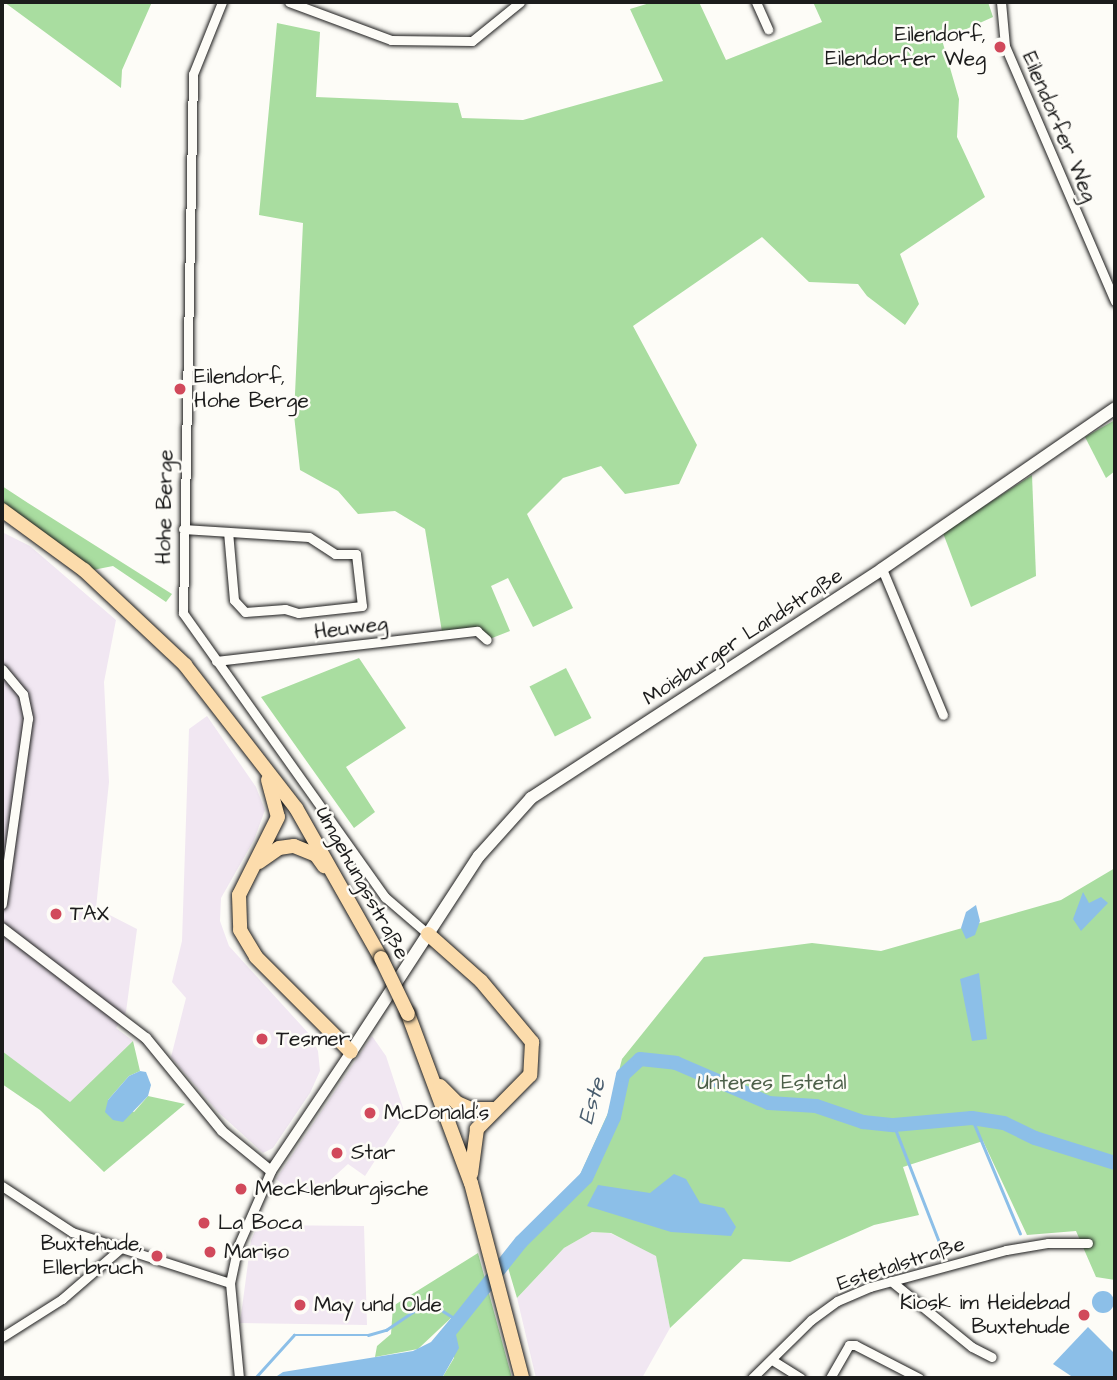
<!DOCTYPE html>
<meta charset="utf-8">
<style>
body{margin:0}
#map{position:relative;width:1117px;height:1380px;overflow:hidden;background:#fdfcf7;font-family:"Architects Daughter",sans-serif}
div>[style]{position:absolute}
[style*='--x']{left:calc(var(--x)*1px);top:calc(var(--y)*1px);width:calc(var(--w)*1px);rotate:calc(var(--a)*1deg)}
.built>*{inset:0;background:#f1e7f2}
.green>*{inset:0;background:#a9dda0;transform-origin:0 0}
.water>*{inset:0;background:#8cbfe8}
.round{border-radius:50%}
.stream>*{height:2.5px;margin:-1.25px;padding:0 1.25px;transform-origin:1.25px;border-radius:1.25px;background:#8cbfe8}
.river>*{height:14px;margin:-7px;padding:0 7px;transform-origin:7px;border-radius:7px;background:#8cbfe8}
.roads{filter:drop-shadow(0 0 2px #1c1c1c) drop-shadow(0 0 2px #1c1c1c)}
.minor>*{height:9px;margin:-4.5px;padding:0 4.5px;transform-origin:4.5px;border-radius:4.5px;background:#fdfcf7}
.tertiary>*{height:10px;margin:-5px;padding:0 5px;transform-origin:5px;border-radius:5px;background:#fdfcf7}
.secondary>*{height:12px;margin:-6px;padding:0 6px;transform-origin:6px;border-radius:6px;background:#fdfcf7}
.primary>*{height:14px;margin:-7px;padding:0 7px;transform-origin:7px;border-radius:7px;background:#fcdcac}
.bridges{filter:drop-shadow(0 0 2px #1c1c1c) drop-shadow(0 0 2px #1c1c1c)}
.primary-bridge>*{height:14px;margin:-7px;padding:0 7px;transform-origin:7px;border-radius:7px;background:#fcdcac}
.dots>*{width:19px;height:19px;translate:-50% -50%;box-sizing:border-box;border:4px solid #fdfcf7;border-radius:50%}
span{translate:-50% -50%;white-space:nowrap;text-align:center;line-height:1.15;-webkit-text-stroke:5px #fdfcf7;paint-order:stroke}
.poi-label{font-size:21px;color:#1c1c1c}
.right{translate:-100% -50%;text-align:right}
.left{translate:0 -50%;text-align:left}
.street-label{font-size:21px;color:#1c1c1c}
.park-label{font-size:21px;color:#4d604a}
.water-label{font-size:23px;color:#495d6e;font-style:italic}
.frame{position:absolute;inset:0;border:4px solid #1c1c1c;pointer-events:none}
</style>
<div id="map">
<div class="built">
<div style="clip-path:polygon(2px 532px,30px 546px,116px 620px,104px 682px,109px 782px,96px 908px,137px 929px,126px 1012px,116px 1028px,133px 1041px,70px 1103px,2px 1051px)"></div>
<div style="clip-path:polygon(207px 716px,256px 787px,265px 810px,254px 840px,221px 898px,220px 921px,229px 946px,311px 1036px,318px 1051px,320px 1071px,310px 1093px,273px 1148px,263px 1153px,218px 1112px,171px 1057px,186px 998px,172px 982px,182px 941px,189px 729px)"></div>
<div style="clip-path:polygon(372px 1036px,386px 1056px,405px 1114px,365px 1176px,348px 1164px,315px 1194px,294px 1192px,276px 1179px)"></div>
<div style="clip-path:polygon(258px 1225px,364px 1226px,367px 1325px,240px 1323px,251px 1240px)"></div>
<div style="clip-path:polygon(592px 1232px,610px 1233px,656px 1255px,670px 1328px,642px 1378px,536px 1378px,517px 1298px,564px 1248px)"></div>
</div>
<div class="green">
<div style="clip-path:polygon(4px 2px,152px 2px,122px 70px,121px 88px)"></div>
<div style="clip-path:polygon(653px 2px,699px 2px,726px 60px,822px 22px,813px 2px,988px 2px,993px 17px,942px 40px,959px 99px,957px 137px,985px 197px,900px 254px,919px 304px,905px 325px,867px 296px,858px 284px,809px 282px,762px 237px,633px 326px,697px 445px,679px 484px,625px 494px,601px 466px,563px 478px,527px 514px,573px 608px,533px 627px,508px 578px,491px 586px,510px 631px,487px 640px,477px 631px,442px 632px,425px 529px,395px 511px,358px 514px,338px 491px,300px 470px,294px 415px,303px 223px,259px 215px,277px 23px,320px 32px,316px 97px,458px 103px,462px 118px,523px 120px,663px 81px,630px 9px)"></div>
<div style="clip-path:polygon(1115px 420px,1115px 471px,1106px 478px,1085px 437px)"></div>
<div style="clip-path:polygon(1032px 475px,1036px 576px,971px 607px,943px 533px)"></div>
<div style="clip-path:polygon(2px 486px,28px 503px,172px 594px,166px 602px,113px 566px,93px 570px,2px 505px)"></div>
<div style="clip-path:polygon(359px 658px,406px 728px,346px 767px,375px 812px,354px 828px,261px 697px)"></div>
<div style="left:566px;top:668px;width:56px;height:41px;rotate:63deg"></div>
<div style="clip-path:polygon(1115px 868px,1115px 1280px,1096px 1277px,1076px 1231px,1027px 1235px,983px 1141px,903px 1167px,919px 1215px,874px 1225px,790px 1262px,743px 1259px,670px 1328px,656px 1256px,611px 1233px,592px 1232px,564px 1248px,517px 1298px,504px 1254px,580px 1175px,608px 1113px,622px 1059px,704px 957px,812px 943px,881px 951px,1061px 900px)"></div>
<div style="clip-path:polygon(133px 1041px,140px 1071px,129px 1076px,108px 1100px,134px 1112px,148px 1096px,185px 1104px,104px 1172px,40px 1110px,2px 1084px,2px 1051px,70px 1102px)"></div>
<div style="clip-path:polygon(478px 1253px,512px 1378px,442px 1378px,454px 1358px,452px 1317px,418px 1349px,375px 1357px,377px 1346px,391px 1334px,393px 1306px)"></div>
</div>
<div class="water">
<div style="clip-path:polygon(1083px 892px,1089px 903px,1101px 897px,1108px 903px,1081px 931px,1073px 919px)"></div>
<div style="clip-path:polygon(976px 905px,980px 921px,975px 935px,966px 939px,961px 928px,966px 912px)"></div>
<div style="clip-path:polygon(979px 973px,987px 1039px,972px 1041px,960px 979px)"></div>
<div style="clip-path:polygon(140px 1071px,146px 1072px,151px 1085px,148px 1096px,123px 1122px,113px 1120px,105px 1112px,108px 1100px,129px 1076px)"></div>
<div style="clip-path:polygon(674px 1174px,686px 1179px,700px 1203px,724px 1208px,736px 1227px,731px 1236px,671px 1232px,587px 1206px,598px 1185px,650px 1193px)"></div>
<div class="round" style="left:1092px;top:1291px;width:22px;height:22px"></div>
<div style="clip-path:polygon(452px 1317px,459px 1348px,442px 1378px,274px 1378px,283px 1372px,413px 1351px,431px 1342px)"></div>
<div style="clip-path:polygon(1088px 1327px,1115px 1354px,1115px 1378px,1074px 1378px,1053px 1364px)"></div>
</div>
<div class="stream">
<div style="--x:972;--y:1118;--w:125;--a:67.3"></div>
<div style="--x:894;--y:1125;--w:130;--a:68.8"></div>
<div style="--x:443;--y:1311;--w:15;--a:32"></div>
<div style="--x:255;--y:1378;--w:58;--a:-47.8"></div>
<div style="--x:294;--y:1335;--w:74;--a:0"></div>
<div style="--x:368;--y:1335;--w:19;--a:-16"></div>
<div style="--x:386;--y:1330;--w:41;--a:-34.1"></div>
<div style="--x:420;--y:1307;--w:13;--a:-4"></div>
</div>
<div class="river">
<div style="--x:447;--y:1335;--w:119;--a:-51.5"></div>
<div style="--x:521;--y:1242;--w:91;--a:-44.6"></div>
<div style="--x:586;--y:1178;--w:67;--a:-65.3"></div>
<div style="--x:614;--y:1117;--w:43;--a:-77.9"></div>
<div style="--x:623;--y:1075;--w:23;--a:-43"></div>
<div style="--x:640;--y:1059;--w:36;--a:6"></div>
<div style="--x:676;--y:1063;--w:101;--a:23.3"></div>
<div style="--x:769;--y:1103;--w:47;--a:3.7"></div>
<div style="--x:816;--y:1106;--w:50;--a:18.8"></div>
<div style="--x:863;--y:1122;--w:31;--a:6"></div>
<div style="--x:894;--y:1125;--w:78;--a:-5.1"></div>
<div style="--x:972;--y:1118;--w:32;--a:9"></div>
<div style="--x:1004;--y:1123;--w:34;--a:26"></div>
<div style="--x:1035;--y:1138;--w:84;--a:17.4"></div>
</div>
<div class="roads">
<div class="minor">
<div style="--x:222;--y:2;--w:78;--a:111.9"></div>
<div style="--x:193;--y:74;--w:539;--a:91.06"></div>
<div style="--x:183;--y:613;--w:349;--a:54.6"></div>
<div style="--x:385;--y:897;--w:57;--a:40.7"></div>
<div style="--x:289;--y:2;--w:109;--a:20.4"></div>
<div style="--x:391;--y:40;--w:81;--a:0.7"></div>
<div style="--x:472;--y:41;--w:62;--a:-39.1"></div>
<div style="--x:756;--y:2;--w:30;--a:66"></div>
<div style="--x:1001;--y:2;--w:44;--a:84.8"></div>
<div style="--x:1005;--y:46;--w:278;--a:66.7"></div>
<div style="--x:183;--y:529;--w:126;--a:3.6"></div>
<div style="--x:309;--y:537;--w:31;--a:33"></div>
<div style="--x:335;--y:554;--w:21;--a:0"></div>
<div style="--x:356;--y:554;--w:52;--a:83.4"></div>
<div style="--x:362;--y:606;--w:64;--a:173.8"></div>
<div style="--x:298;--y:613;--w:14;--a:-163"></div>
<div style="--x:285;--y:609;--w:40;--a:175.7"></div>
<div style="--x:245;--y:612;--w:16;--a:-133"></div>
<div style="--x:234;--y:600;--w:68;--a:-95"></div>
<div style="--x:882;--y:569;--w:158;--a:67.3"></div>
<div style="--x:216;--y:661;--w:263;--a:-6.6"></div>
<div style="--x:477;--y:631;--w:13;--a:42"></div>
<div style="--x:2;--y:669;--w:33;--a:50"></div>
<div style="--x:23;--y:694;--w:25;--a:78"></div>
<div style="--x:28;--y:718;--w:188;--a:98"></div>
<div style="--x:2;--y:1186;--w:84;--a:33.3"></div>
<div style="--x:72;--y:1232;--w:166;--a:17.9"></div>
<div style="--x:891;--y:1281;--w:104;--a:39.2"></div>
<div style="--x:972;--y:1347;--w:22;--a:27"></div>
<div style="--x:2;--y:1337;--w:71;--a:-32.3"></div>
<div style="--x:62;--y:1299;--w:77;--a:-40.8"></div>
<div style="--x:772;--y:1360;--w:34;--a:32"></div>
<div style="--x:239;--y:1378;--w:95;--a:-95.4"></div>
<div style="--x:230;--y:1283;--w:38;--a:-78"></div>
<div style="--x:238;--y:1246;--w:82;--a:-66.3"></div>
<div style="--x:752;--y:1378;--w:83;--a:-44.5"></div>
<div style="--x:811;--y:1320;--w:32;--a:-36"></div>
<div style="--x:837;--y:1301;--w:36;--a:-23"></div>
<div style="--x:870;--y:1287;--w:141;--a:-15.2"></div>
<div style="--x:1006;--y:1250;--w:43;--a:-9.5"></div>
<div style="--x:1048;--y:1243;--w:40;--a:0"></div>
<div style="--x:830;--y:1378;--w:38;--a:-60"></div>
<div style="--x:849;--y:1345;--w:6;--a:0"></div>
<div style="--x:855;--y:1345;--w:72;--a:27.3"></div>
</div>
<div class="tertiary">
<div style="--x:2;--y:928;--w:181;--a:37.4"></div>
<div style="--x:146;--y:1038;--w:120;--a:50.7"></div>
<div style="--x:222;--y:1131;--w:63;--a:39.2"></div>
<div style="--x:271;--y:1171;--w:143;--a:-56.1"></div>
</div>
<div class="secondary">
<div style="--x:351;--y:1052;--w:234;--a:-56.9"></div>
<div style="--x:479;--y:856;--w:78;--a:-48.1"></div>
<div style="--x:531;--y:798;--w:419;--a:-33.1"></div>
<div style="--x:882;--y:569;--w:283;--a:-34.6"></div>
</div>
<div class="primary">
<div style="--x:2;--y:510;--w:102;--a:36.2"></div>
<div style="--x:84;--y:570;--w:139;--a:43.2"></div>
<div style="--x:185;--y:665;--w:181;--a:52.2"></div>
<div style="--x:296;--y:808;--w:172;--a:60.5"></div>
<div style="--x:268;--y:780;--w:38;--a:75"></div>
<div style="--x:278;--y:817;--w:87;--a:116.6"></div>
<div style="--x:239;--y:895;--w:35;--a:88"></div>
<div style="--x:240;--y:930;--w:31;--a:59"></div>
<div style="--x:256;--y:957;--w:134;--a:45"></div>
<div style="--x:259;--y:862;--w:24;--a:-35"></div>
<div style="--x:279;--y:848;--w:15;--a:-8"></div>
<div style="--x:294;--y:846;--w:24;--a:22"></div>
<div style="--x:316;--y:855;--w:14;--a:54"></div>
<div style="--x:428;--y:934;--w:71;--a:41.6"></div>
<div style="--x:481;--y:981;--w:80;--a:50.1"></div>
<div style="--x:532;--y:1042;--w:33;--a:93"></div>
<div style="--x:530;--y:1075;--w:76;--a:134.5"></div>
<div style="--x:477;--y:1129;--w:45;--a:97.6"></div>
<div style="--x:408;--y:1014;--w:180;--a:69.6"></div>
<div style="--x:471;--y:1183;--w:202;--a:75.3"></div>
<div style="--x:440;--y:1086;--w:24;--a:45"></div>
<div style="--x:457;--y:1103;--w:15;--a:23"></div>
<div style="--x:471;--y:1109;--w:22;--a:0"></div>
</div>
</div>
<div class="bridges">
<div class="primary-bridge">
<div style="--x:381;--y:958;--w:62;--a:64.3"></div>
</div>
</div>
<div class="dots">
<div style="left:1000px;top:47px;background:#d1495b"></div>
<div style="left:180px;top:389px;background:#d1495b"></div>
<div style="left:56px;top:914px;background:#d1495b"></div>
<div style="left:262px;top:1039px;background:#d1495b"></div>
<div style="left:370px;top:1113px;background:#d1495b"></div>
<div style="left:337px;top:1153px;background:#d1495b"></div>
<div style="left:241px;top:1189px;background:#d1495b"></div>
<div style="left:204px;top:1223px;background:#d1495b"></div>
<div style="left:210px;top:1252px;background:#d1495b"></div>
<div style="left:157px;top:1256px;background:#d1495b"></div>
<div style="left:300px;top:1305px;background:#d1495b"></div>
<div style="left:1084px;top:1315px;background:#d1495b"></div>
</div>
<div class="poi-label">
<span class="right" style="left:986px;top:47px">Eilendorf,<br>Eilendorfer Weg</span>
<span class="left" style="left:194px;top:389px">Eilendorf,<br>Hohe Berge</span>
<span class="left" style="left:70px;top:914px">TAX</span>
<span class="left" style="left:276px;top:1039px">Tesmer</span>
<span class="left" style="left:384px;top:1113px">McDonald's</span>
<span class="left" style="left:351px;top:1153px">Star</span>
<span class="left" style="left:255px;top:1189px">Mecklenburgische</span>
<span class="left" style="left:218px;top:1223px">La Boca</span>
<span class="right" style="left:143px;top:1256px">Buxtehude,<br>Ellerbruch</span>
<span class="left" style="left:224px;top:1252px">Mariso</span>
<span class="right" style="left:1070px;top:1315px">Kiosk im Heidebad<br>Buxtehude</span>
<span class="left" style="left:314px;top:1305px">May und Olde</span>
</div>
<div class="street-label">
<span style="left:1059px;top:127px;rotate:67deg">Eilendorfer Weg</span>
<span style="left:165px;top:507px;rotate:-89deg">Hohe Berge</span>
<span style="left:351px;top:628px;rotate:-7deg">Heuweg</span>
<span style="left:743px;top:637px;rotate:-33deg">Moisburger Landstraße</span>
<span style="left:362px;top:883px;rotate:61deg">Umgehungsstraße</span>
<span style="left:901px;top:1264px;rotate:-18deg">Estetalstraße</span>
</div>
<div class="park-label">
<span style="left:772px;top:1083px">Unteres Estetal</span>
</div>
<div class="water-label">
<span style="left:592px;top:1101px;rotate:-73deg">Este</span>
</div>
<div class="frame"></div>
</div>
